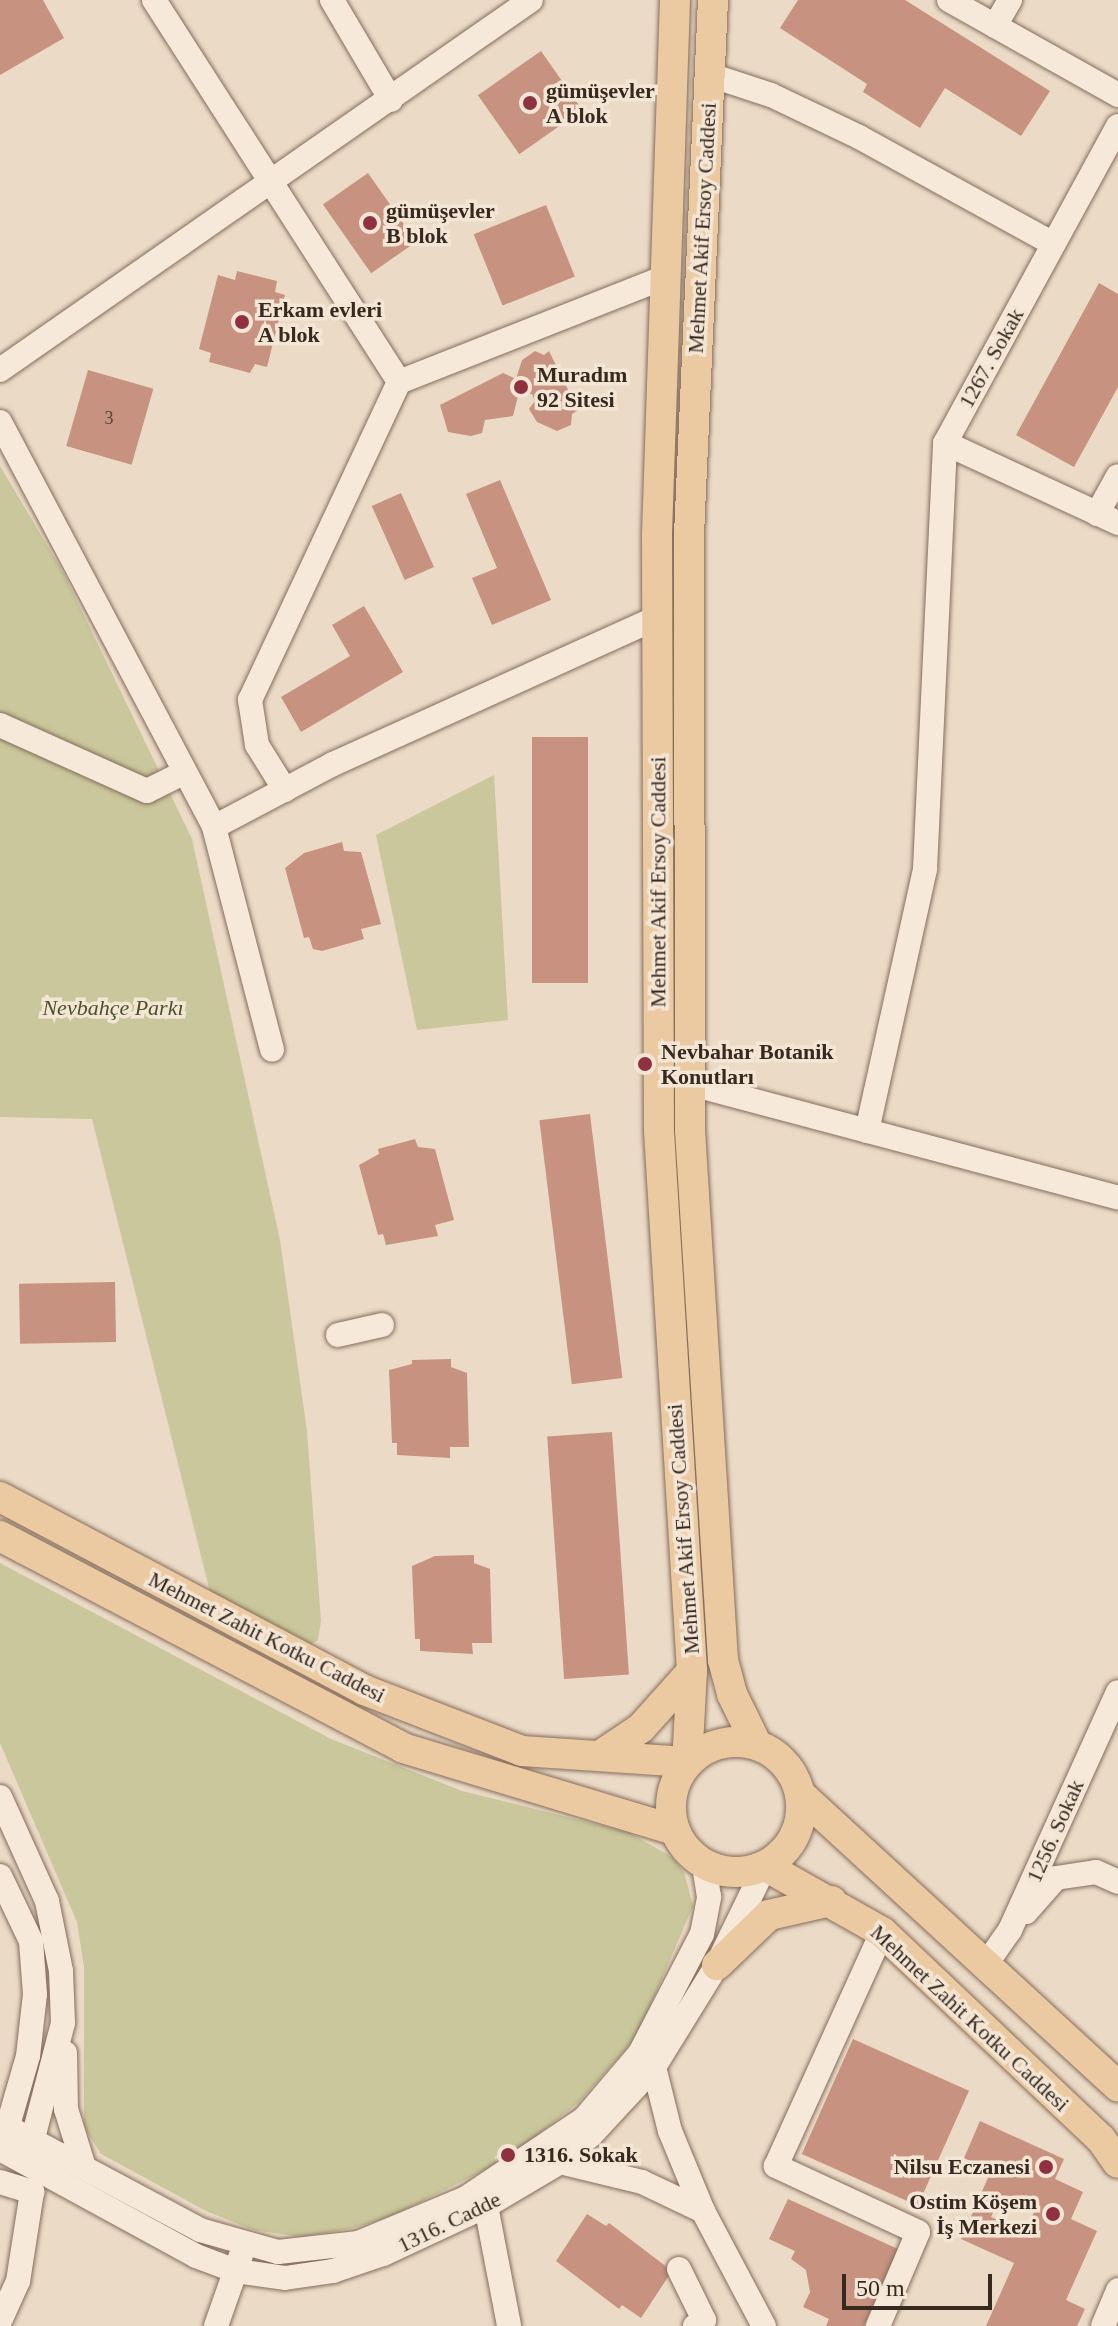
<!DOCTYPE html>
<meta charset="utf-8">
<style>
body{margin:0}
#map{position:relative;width:1118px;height:2326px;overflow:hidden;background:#ebdbc6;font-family:"Times New Roman",serif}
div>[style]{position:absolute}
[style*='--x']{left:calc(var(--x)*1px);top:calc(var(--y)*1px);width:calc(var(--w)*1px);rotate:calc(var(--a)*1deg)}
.green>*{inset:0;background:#c9c79b}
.building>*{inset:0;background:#c7927f;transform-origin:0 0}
.roads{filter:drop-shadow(0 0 2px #856d5d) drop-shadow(0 0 2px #856d5d)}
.minor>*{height:24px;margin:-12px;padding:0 12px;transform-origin:12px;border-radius:12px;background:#f6e9d9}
.major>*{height:30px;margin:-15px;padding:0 15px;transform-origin:15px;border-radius:15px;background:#ebc9a1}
.major>.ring{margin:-15px;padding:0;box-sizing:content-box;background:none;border:30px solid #ebc9a1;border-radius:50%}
.dots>*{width:22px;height:22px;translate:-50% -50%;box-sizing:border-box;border:4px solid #f3e6d5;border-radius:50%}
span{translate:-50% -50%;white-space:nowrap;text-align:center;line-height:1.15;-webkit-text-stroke:7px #f3e6d5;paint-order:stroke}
.number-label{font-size:18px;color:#5b4238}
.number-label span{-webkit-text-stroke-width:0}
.poi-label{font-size:22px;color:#372820;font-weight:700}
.left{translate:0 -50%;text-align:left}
.right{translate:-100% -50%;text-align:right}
.street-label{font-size:22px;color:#372820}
.park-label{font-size:22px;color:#4d5128;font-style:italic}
.scale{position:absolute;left:842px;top:2274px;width:150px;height:36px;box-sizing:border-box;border:4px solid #372820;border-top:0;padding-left:10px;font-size:24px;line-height:28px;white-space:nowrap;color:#372820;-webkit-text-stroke:6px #f3e6d5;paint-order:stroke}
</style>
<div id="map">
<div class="green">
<div style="clip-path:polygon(0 466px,63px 572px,192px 839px,280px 1240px,307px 1431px,321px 1621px,318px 1640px,311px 1644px,211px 1596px,92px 1119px,0 1117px)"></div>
<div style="clip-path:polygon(494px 775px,508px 1020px,417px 1030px,376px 835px)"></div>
<div style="clip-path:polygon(0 1563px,331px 1739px,462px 1791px,628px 1832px,672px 1857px,684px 1872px,693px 1906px,638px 2035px,579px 2102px,519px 2150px,515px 2145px,494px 2157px,497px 2164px,394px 2215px,354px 2228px,302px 2237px,253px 2230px,206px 2211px,101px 2154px,84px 2127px,84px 1967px,77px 1922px,0 1743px)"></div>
</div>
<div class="building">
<div style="clip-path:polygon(0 0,43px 0,64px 38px,0 75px)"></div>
<div style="clip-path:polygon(798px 0,905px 0,1050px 91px,1021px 136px,945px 88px,920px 128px,863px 92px,867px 84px,780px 28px)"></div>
<div style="left:541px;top:51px;width:72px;height:77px;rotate:55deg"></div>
<div style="left:368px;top:173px;width:84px;height:55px;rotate:55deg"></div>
<div style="left:546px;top:205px;width:77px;height:78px;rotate:68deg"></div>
<div style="clip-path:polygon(237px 271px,277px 281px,275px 292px,285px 295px,267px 367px,255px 364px,250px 373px,209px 362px,211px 353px,199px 349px,218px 275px,235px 280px)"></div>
<div style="clip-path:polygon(1099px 283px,1118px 294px,1118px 387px,1074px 467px,1016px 435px)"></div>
<div style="clip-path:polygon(535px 351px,544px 355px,549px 351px,578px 410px,572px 414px,571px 425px,557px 431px,537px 422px,529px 409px,535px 401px,532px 394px,524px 394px,518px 396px,513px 416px,485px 420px,482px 433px,471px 436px,448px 432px,440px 405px,503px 373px,516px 379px,522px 360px)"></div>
<div style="left:88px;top:370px;width:68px;height:79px;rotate:16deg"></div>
<div style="clip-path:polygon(500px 480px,551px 600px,492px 625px,472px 578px,497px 568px,466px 494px)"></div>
<div style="left:401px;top:493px;width:81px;height:32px;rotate:66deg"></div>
<div style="clip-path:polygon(364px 606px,403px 672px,301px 732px,281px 697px,350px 656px,332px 625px)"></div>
<div style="left:532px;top:737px;width:56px;height:246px"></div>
<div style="clip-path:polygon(342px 842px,344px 851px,361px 852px,381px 924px,361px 929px,364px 939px,322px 951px,313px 949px,309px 937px,304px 938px,285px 868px,304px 853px)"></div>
<div style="left:590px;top:1114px;width:266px;height:51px;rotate:83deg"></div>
<div style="clip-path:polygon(415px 1139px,418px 1147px,435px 1149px,454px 1220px,435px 1225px,438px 1236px,386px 1245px,383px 1234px,378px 1235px,359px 1165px,379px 1154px,378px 1149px)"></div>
<div style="left:115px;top:1282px;width:60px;height:96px;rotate:89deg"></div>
<div style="clip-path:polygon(451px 1359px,451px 1367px,467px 1373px,469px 1447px,450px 1447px,450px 1458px,397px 1455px,397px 1443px,392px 1443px,389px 1370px,412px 1364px,412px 1360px)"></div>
<div style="left:612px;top:1432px;width:243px;height:65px;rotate:86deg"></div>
<div style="clip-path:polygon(474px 1555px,474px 1563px,490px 1569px,492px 1643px,472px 1643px,473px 1654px,420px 1651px,420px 1639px,415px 1639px,412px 1566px,435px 1556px)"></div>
<div style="left:853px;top:2039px;width:127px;height:126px;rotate:24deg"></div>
<div style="clip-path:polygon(evenodd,980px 2121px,1064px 2159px,1055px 2179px,1083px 2192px,1071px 2219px,1097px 2231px,1066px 2300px,1085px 2309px,1077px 2326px,986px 2326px,1014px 2263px,961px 2239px,991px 2171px,964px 2158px,980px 2121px,1001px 2195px,1035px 2210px,1025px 2232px,991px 2217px,1001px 2195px)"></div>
<div style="clip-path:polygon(788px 2199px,898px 2249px,864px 2326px,826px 2326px,829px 2319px,803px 2307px,810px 2292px,806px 2270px,791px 2259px,795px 2251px,769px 2239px)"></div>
<div style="clip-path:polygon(587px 2214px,606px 2226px,609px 2223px,672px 2271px,641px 2318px,622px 2305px,619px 2309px,556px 2261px)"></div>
</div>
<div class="roads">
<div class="minor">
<div style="--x:154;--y:0;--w:454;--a:57.3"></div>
<div style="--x:332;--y:0;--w:116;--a:59.5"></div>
<div style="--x:949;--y:0;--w:194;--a:29.3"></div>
<div style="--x:995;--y:26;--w:30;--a:-60"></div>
<div style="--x:710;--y:75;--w:64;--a:18.2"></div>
<div style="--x:771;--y:95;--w:98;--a:25.5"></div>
<div style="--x:859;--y:137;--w:222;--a:28.8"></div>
<div style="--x:1118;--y:126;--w:361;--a:118.6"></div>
<div style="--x:945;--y:443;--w:191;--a:24.8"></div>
<div style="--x:0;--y:370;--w:647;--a:-34.87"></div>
<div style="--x:0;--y:422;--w:458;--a:62.1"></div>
<div style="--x:214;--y:827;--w:230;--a:75.4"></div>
<div style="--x:1097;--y:514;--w:43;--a:-61.1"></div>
<div style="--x:0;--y:725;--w:161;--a:24.2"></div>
<div style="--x:147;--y:791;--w:42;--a:-26.6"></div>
<div style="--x:285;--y:790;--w:53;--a:-121.9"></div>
<div style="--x:257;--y:745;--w:46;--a:-98.8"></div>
<div style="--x:250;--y:700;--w:351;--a:-64.9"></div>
<div style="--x:399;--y:382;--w:287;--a:-21.5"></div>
<div style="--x:214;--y:827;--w:135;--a:-27.9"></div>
<div style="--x:333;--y:764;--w:355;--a:-24.3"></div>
<div style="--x:691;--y:1084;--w:442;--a:14.9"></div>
<div style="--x:867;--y:1131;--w:268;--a:-77.5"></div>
<div style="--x:925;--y:869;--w:426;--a:-87.3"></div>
<div style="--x:338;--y:1335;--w:45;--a:-12.8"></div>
<div style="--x:0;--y:1797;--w:114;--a:65.7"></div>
<div style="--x:47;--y:1901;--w:71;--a:78.7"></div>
<div style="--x:61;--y:1971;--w:52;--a:87.8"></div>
<div style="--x:63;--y:2023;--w:131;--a:104.6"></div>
<div style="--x:0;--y:1876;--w:72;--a:64.5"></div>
<div style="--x:31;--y:1941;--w:53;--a:85.7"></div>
<div style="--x:35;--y:1994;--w:62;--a:96.4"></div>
<div style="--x:28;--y:2056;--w:86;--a:106.1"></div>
<div style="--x:1026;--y:1912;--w:45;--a:-48.6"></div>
<div style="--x:1056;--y:1878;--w:40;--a:-8.5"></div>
<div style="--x:1096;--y:1872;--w:24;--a:24"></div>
<div style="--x:984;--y:1967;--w:45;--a:-54.9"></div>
<div style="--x:1010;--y:1930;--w:261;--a:-65.6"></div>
<div style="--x:65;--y:2053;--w:56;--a:89"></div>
<div style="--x:66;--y:2109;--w:61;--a:72.8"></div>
<div style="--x:654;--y:2067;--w:66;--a:76"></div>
<div style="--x:670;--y:2131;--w:87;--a:67.6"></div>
<div style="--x:703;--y:2211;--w:130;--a:62.1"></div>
<div style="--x:0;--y:2123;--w:227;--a:28.1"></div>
<div style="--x:200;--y:2230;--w:81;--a:15.8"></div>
<div style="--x:278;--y:2252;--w:81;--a:-6.4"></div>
<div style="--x:358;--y:2243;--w:117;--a:-22.6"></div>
<div style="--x:466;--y:2198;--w:142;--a:-33.8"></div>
<div style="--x:584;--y:2119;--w:87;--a:-49.7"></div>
<div style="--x:640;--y:2053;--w:134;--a:-62.5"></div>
<div style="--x:702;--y:1934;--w:38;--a:-79"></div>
<div style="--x:709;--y:1897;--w:32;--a:-99"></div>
<div style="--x:0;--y:2149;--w:223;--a:28.6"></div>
<div style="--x:196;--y:2256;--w:43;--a:20.6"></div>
<div style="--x:236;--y:2271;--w:49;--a:8.1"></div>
<div style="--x:285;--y:2278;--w:49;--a:-8.3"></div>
<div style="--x:333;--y:2271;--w:53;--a:-18.8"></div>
<div style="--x:383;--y:2254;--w:114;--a:-25"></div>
<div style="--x:486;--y:2206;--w:86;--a:-30.7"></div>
<div style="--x:560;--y:2162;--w:41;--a:-41.1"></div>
<div style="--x:591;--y:2135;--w:93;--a:-47.2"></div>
<div style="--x:654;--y:2067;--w:120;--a:-58.3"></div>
<div style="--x:717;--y:1965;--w:110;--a:-64.1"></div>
<div style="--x:560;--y:2162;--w:84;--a:13.7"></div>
<div style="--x:642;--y:2182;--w:68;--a:25.4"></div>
<div style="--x:0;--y:2182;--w:34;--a:17"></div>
<div style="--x:32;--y:2192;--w:90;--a:98.9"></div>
<div style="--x:18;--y:2281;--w:44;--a:114.2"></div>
<div style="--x:486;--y:2206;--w:122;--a:79.1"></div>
<div style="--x:679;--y:2269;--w:57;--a:63.9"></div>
<div style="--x:704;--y:2320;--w:11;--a:146"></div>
<div style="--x:216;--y:2326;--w:75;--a:-70.6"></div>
<div style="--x:878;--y:2326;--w:102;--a:-66.9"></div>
<div style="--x:918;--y:2232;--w:157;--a:-155.1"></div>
<div style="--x:776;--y:2166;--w:257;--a:-65.6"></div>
<div style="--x:1103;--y:2326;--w:39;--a:-67"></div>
</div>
<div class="major">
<div style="--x:675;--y:0;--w:534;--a:91.93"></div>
<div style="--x:657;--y:534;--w:597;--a:89.81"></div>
<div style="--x:659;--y:1131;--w:541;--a:86.5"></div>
<div style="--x:692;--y:1671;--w:91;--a:93.1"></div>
<div style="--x:713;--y:0;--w:535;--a:92.57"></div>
<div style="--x:689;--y:534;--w:596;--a:89.9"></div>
<div style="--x:690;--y:1130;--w:531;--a:86.44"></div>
<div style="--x:723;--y:1660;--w:35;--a:75"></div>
<div style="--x:732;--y:1694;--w:57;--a:63.9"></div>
<div style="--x:0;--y:1497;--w:412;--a:27.9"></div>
<div style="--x:364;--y:1690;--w:169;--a:21.1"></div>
<div style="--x:522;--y:1751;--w:165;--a:3.8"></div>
<div style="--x:0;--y:1536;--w:455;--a:27.7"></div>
<div style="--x:403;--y:1748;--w:283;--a:16.8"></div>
<div class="ring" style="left:671px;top:1742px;width:100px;height:100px"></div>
<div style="--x:601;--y:1755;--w:48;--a:-34"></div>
<div style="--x:641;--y:1728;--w:76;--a:-48.2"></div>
<div style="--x:800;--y:1794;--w:432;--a:42.6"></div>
<div style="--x:765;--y:1866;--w:134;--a:29.4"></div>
<div style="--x:882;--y:1932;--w:301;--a:43.4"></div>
<div style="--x:1101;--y:2139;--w:29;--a:55"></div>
<div style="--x:717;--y:1965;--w:72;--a:-43.9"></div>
<div style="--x:769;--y:1915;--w:64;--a:-12.7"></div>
</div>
</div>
<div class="dots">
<div style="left:530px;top:103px;background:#903140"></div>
<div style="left:370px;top:223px;background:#903140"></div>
<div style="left:242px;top:322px;background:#903140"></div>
<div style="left:521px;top:387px;background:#903140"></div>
<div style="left:645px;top:1064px;background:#903140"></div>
<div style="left:508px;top:2155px;background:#903140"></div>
<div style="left:1046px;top:2167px;background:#903140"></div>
<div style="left:1053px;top:2214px;background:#903140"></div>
</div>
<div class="number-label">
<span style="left:109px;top:418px">3</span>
</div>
<div class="poi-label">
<span class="left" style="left:546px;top:103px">gümüşevler<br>A blok</span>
<span class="left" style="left:386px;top:223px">gümüşevler<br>B blok</span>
<span class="left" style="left:258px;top:322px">Erkam evleri<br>A blok</span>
<span class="left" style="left:537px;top:387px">Muradım<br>92 Sitesi</span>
<span class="left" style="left:661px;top:1064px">Nevbahar Botanik<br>Konutları</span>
<span class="left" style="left:524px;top:2155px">1316. Sokak</span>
<span class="right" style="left:1030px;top:2167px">Nilsu Eczanesi</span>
<span class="right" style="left:1037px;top:2214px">Ostim Köşem<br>İş Merkezi</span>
</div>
<div class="street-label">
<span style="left:702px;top:228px;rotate:-87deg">Mehmet Akif Ersoy Caddesi</span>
<span style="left:991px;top:358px;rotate:-61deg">1267. Sokak</span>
<span style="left:658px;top:882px;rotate:-90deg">Mehmet Akif Ersoy Caddesi</span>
<span style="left:683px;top:1529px;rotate:-94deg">Mehmet Akif Ersoy Caddesi</span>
<span style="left:267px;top:1637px;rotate:27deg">Mehmet Zahit Kotku Caddesi</span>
<span style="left:1055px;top:1831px;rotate:-66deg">1256. Sokak</span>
<span style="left:970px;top:2018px;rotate:43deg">Mehmet Zahit Kotku Caddesi</span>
<span style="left:449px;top:2222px;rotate:-26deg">1316. Cadde</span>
</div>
<div class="park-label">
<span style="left:113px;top:1008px">Nevbahçe Parkı</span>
</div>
<div class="scale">50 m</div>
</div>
